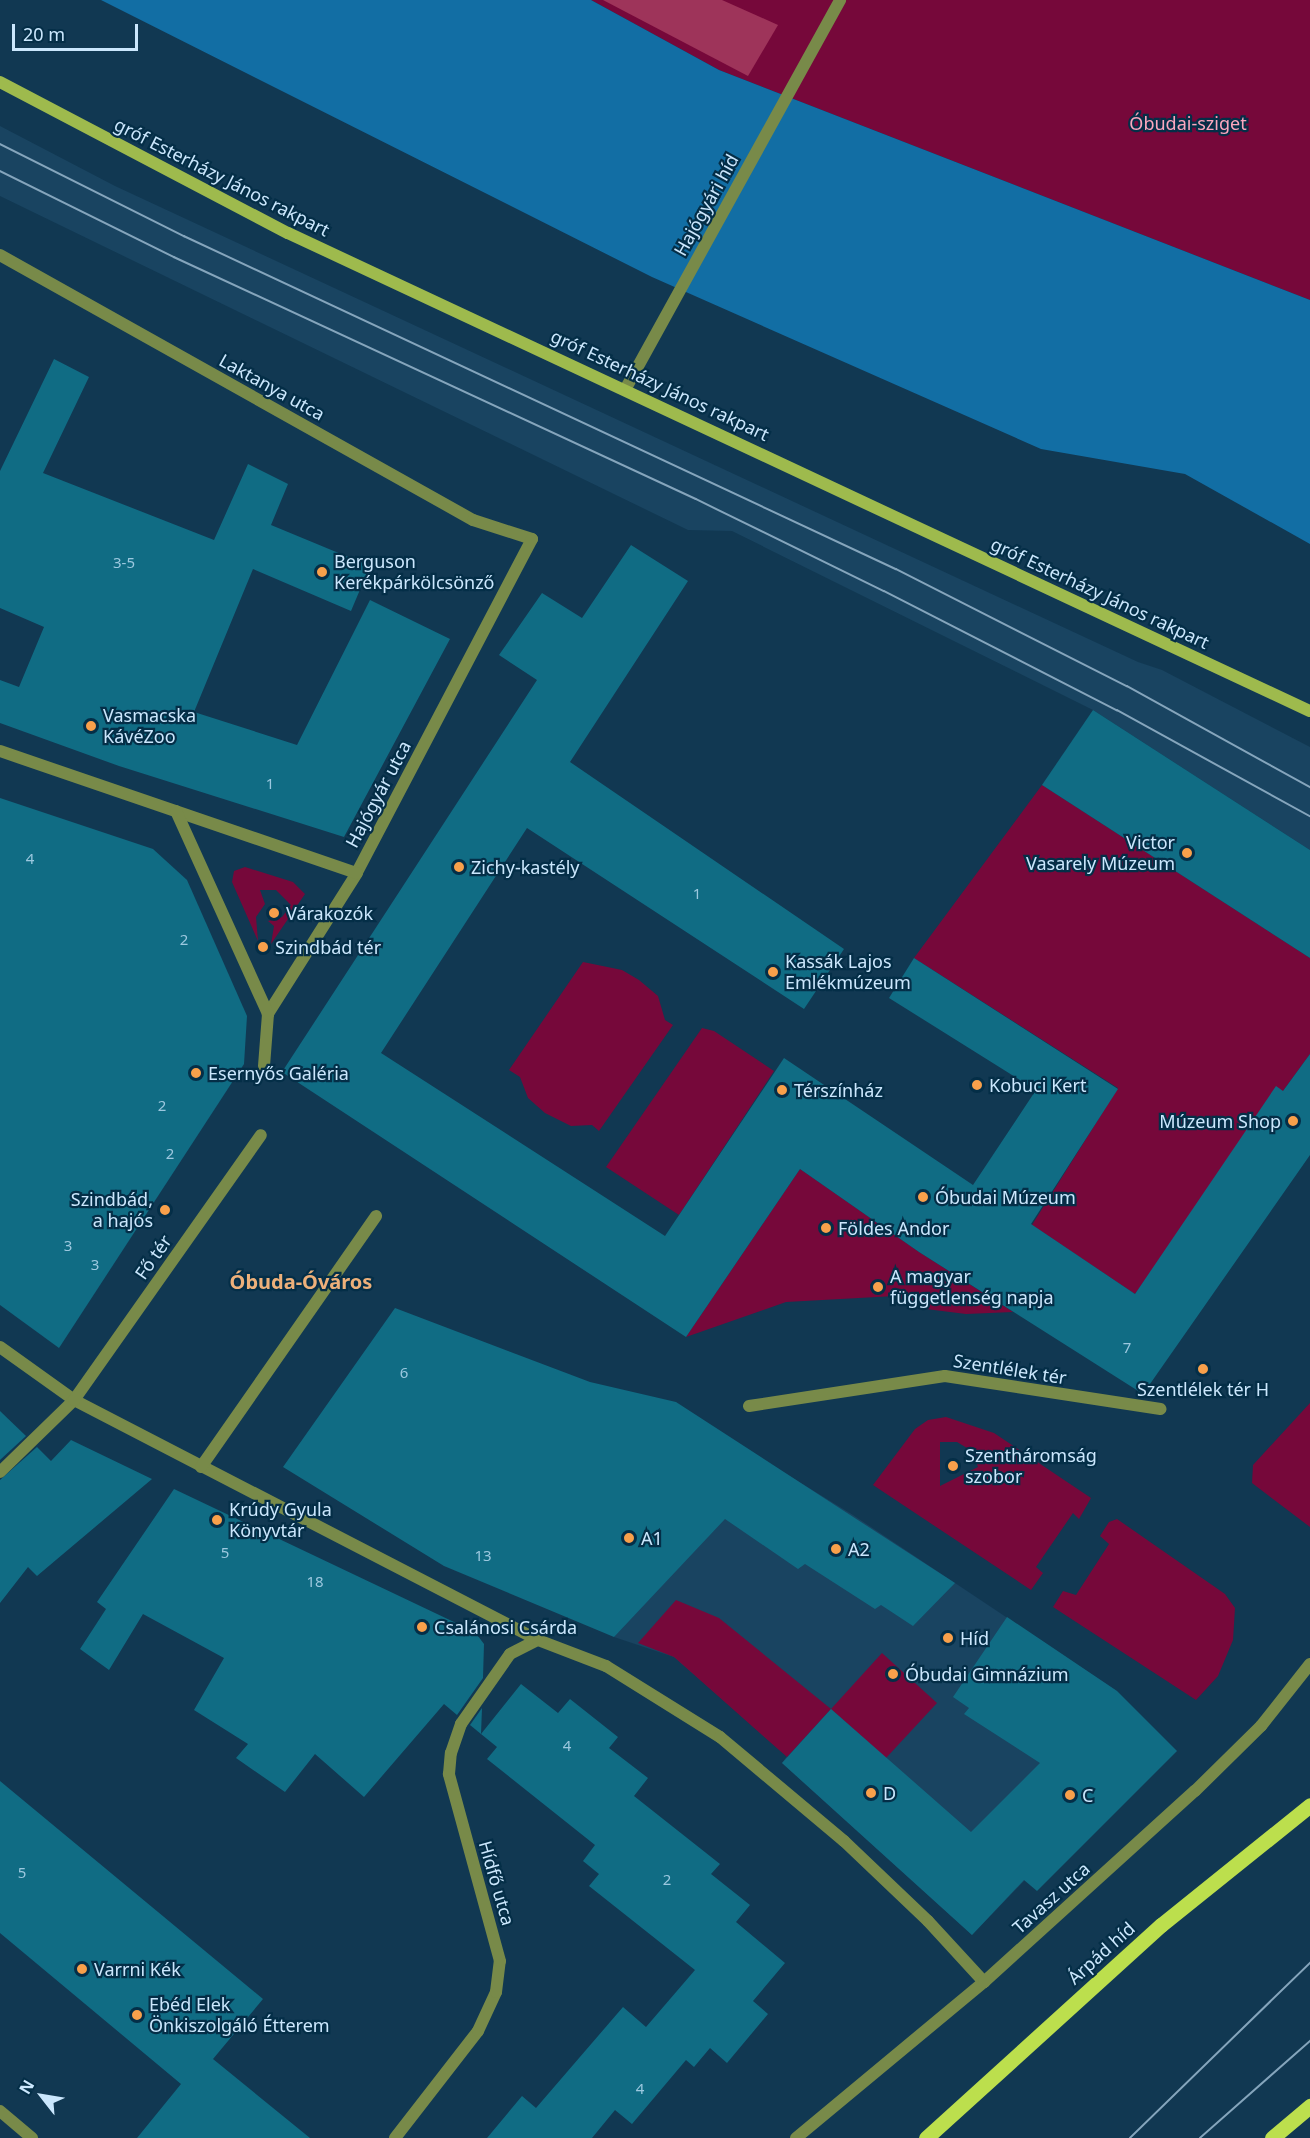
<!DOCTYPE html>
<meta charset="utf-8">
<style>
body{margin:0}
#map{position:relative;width:1310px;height:2138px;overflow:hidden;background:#113852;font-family:"Noto Sans",sans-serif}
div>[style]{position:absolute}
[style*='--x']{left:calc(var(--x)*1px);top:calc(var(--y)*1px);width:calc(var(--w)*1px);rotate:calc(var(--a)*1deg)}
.built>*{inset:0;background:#194461}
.green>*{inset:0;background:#76083a}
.forest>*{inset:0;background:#9e345a}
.water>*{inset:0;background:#126ea4}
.building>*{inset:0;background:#106c84}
.pedestrian>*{height:12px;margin:-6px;padding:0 6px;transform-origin:6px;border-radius:6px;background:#788a49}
.minor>*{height:12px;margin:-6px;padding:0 6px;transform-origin:6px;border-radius:6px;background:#788a49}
.tertiary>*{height:12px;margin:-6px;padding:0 6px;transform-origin:6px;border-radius:6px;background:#788a49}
.secondary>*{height:12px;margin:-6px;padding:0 6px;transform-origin:6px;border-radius:6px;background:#9eba4d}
.primary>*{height:15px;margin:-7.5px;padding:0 7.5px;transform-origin:7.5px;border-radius:7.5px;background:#bcdf4d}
.tram>*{height:1.5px;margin:-0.75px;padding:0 0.75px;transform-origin:0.75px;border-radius:0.75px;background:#85a5bc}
.dots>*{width:16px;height:16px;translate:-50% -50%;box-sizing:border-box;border:3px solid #042e47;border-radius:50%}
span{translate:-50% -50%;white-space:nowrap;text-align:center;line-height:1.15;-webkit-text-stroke:4.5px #042e47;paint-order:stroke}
.number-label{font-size:15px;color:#9cc8df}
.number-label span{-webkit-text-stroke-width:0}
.park-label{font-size:18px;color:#fca7be}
.street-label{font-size:18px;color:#cbe7fd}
.poi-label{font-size:18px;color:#cbe7fd}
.left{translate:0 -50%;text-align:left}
.right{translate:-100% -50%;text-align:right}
.neighbourhood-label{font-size:20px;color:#edb07a;font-weight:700}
.north{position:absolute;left:12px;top:2066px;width:60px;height:60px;-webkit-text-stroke:4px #042e47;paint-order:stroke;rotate:301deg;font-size:16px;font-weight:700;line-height:24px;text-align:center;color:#cbe7fd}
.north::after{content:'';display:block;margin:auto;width:21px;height:27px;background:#cbe7fd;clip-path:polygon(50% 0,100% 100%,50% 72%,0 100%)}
.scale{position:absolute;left:12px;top:24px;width:126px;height:27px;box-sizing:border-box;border:3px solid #cbe7fd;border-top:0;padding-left:8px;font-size:18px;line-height:21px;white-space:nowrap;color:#cbe7fd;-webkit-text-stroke:4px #042e47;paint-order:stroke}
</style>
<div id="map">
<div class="built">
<div style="clip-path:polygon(0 126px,115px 186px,1138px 662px,1162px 670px,1310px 747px,1310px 850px,1093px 710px,732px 531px,688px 530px,0 196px)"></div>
<div style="clip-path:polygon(736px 1443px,853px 1515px,1117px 1691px,1025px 1880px,972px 1935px,782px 1763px,787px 1756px,674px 1657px,614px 1637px)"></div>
</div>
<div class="green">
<div style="clip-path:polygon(591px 0,1310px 0,1310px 300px,719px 70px)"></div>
<div style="clip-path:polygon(1042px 785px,1310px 958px,1310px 1054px,1135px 1294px,1032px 1225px,1118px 1088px,914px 958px)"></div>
<div style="clip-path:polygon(245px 867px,293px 882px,305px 894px,271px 944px,274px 926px,268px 921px,282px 917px,291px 905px,276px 890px,260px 890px,265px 904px,256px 917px,258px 941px,232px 882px,234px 871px)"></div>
<div style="clip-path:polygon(583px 962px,622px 970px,639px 980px,658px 996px,665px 1020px,673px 1025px,599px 1131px,592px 1125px,571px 1126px,545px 1113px,528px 1098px,520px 1077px,509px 1070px)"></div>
<div style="clip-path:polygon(702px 1028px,714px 1031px,774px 1071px,679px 1215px,606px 1167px)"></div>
<div style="clip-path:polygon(800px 1169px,919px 1252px,1013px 1312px,966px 1314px,918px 1308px,895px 1296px,786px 1302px,686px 1337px)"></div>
<div style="clip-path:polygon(1310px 1403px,1310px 1527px,1252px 1483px,1253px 1465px)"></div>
<div style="clip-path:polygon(evenodd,946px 1417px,994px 1433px,1091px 1498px,1079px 1519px,1073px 1513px,1036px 1567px,1043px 1573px,1031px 1590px,873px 1485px,915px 1429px,928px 1420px,946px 1417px,940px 1442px,957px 1442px,972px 1451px,978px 1467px,940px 1486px,940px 1442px)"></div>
<div style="clip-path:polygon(1117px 1519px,1225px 1594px,1235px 1608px,1233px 1640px,1218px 1676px,1196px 1700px,1053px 1607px,1063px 1591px,1076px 1595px,1109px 1544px,1100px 1536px,1109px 1522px)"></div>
<div style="clip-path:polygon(676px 1600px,719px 1618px,831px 1709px,882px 1653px,937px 1703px,886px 1758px,831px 1709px,787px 1757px,674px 1657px,638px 1643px)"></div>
</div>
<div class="forest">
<div style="clip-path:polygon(603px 0,722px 0,778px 25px,748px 76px)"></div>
</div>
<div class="water">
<div style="clip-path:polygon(101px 0,591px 0,719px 70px,1310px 300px,1310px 544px,1185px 474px,1041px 449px,652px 277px)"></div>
</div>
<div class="building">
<div style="clip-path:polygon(54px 359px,89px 377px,43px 473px,214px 540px,248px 464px,288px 484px,271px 525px,370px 566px,351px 611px,253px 569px,194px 712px,297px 745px,370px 600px,450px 639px,344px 837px,119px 766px,0 723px,0 680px,19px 687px,44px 627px,0 608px,0 471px)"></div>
<div style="clip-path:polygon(631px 545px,688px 581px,570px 762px,844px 949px,804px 1009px,527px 828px,381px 1053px,665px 1236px,784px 1058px,973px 1185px,1036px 1090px,889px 998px,914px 958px,1118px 1089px,1031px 1224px,1135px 1294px,1276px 1086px,1283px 1091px,1310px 1054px,1310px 1155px,1143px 1394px,919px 1252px,800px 1169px,686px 1337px,282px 1072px,537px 680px,499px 655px,542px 593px,582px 618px)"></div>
<div style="clip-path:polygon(1093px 710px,1310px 850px,1310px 958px,1042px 785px)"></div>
<div style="clip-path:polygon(0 798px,153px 849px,187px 880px,247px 1016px,244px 1064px,59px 1348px,0 1305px)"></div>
<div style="clip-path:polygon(395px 1308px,590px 1382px,676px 1402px,955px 1583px,913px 1626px,881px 1605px,875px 1609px,805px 1564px,798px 1569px,725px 1519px,614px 1637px,444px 1566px,283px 1467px)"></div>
<div style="clip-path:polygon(0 1411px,26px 1436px,0 1460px)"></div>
<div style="clip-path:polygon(71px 1440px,152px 1479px,37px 1576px,28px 1567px,0 1603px,0 1480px,37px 1447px,51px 1461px)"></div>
<div style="clip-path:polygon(174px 1489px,475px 1632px,484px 1644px,483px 1678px,457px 1715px,444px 1704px,364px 1797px,315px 1754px,285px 1792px,236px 1758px,248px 1744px,194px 1710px,224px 1658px,143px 1614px,109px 1670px,80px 1649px,106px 1609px,97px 1602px)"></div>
<div style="clip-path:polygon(1007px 1617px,1117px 1691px,1177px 1751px,1037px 1891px,1024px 1880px,972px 1935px,782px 1763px,831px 1709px,971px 1832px,1040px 1763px,964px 1714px,969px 1708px,953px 1697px)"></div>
<div style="clip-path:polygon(521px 1684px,558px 1713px,570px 1699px,618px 1737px,609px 1748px,648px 1778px,634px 1796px,720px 1864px,711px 1874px,750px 1905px,736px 1922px,785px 1963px,753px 2001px,768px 2014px,727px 2063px,710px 2048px,694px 2067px,686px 2060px,632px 2124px,615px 2110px,592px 2138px,487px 2138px,522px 2096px,536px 2108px,623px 2007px,646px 2027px,695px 1970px,589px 1886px,599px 1874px,583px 1861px,595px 1845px,487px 1759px,497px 1747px,481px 1734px)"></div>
<div style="clip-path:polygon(482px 1708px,481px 1734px,470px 1725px)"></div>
<div style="clip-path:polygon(0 1781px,263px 1999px,213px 2059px,310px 2138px,137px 2138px,181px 2084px,0 1933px)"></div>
</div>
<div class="pedestrian">
<div style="--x:0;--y:1347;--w:91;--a:35.6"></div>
<div style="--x:74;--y:1400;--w:522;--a:27.35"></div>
<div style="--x:749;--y:1406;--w:198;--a:-8.7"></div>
<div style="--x:945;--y:1376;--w:218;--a:8.7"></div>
<div style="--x:201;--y:1467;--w:306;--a:-55.1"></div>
<div style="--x:0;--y:1472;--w:103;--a:-44.2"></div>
<div style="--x:74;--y:1400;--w:324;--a:-54.8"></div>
</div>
<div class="minor">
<div style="--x:0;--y:255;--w:542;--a:29.26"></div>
<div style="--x:473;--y:520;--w:62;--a:17.9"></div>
<div style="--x:532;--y:539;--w:377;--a:117.7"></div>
<div style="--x:357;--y:873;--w:167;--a:122.3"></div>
<div style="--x:268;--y:1014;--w:52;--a:94.4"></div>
<div style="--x:626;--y:388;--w:443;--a:-61.1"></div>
<div style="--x:0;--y:751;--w:377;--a:18.9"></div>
<div style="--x:176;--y:811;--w:223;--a:65.6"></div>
<div style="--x:0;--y:2111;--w:42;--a:40.2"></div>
<div style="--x:395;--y:2138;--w:135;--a:-52.2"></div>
<div style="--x:478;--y:2031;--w:43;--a:-65.2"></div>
<div style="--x:496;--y:1992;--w:31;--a:-83"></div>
<div style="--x:500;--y:1961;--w:194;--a:-105.3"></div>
<div style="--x:449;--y:1774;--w:21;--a:-85"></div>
<div style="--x:451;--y:1753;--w:31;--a:-71"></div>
<div style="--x:461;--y:1724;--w:85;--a:-55"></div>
<div style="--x:510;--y:1654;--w:31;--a:-27"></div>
<div style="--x:538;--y:1640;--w:73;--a:20.9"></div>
<div style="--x:606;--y:1666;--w:134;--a:31.9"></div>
<div style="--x:720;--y:1737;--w:162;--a:40"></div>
<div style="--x:844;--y:1841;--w:116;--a:43.6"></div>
<div style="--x:928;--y:1921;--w:83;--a:47.4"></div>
</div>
<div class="tertiary">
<div style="--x:796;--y:2138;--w:244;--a:-39.7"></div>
<div style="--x:984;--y:1982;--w:285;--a:-42.2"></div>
<div style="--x:1195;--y:1791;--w:93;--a:-44.6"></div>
<div style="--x:1261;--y:1726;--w:79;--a:-51.7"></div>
</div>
<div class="secondary">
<div style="--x:0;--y:82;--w:325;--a:27.7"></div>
<div style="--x:288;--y:233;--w:1128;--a:25.07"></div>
</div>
<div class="primary">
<div style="--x:926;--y:2138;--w:317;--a:-42.2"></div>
<div style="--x:1161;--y:1925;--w:191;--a:-38.8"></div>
<div style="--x:1272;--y:2138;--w:50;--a:-40.1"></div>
</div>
<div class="tram">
<div style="--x:0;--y:144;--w:206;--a:26.6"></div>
<div style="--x:184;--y:236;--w:786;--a:25.07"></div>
<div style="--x:896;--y:569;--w:259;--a:26.9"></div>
<div style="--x:1127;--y:686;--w:209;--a:28.9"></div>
<div style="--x:0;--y:171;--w:194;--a:26.3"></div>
<div style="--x:174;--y:257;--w:575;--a:24.87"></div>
<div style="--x:696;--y:499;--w:209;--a:26.1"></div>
<div style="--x:884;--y:591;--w:262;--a:27.1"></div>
<div style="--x:1117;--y:710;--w:220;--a:28.8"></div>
<div style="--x:1130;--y:2138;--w:251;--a:-44.2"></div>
<div style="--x:1200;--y:2138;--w:147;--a:-41.4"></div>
</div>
<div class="dots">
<div style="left:322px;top:572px;background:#f8a04b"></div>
<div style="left:91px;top:726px;background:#f8a04b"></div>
<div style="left:1187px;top:853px;background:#f8a04b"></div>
<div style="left:459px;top:867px;background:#f8a04b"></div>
<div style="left:274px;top:913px;background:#f8a04b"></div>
<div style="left:263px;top:947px;background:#f8a04b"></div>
<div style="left:773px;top:972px;background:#f8a04b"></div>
<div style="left:196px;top:1073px;background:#f8a04b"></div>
<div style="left:977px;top:1085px;background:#f8a04b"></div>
<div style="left:782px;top:1090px;background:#f8a04b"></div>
<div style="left:1293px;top:1121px;background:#f8a04b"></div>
<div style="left:923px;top:1197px;background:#f8a04b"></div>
<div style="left:165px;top:1210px;background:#f8a04b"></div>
<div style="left:826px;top:1228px;background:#f8a04b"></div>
<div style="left:878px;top:1287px;background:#f8a04b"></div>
<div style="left:1203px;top:1369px;background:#f8a04b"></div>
<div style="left:953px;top:1466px;background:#f8a04b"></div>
<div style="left:217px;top:1520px;background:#f8a04b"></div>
<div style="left:629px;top:1538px;background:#f8a04b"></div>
<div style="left:836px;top:1549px;background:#f8a04b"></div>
<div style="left:422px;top:1627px;background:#f8a04b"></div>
<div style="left:948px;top:1638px;background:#f8a04b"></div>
<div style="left:893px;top:1674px;background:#f8a04b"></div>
<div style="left:871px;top:1793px;background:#f8a04b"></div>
<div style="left:1070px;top:1795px;background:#f8a04b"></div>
<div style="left:82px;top:1969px;background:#f8a04b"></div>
<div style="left:137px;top:2015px;background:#f8a04b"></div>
</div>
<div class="number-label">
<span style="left:124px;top:563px">3-5</span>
<span style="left:270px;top:784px">1</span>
<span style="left:30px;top:859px">4</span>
<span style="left:697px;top:894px">1</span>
<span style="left:184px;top:940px">2</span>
<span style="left:162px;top:1106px">2</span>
<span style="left:170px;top:1154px">2</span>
<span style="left:68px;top:1246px">3</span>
<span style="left:95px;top:1265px">3</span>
<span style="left:1127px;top:1348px">7</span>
<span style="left:404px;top:1373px">6</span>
<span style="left:225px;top:1553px">5</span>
<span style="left:483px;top:1556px">13</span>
<span style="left:315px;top:1582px">18</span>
<span style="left:567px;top:1746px">4</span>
<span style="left:22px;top:1873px">5</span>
<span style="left:667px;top:1880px">2</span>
<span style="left:640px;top:2089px">4</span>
</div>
<div class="park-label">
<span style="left:1188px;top:123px">Óbudai-sziget</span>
</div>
<div class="street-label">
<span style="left:222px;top:177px;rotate:27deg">gróf Esterházy János rakpart</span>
<span style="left:706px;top:205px;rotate:-61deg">Hajógyári híd</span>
<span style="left:660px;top:385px;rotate:25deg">gróf Esterházy János rakpart</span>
<span style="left:272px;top:387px;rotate:29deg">Laktanya utca</span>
<span style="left:1100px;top:593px;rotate:25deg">gróf Esterházy János rakpart</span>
<span style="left:378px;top:794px;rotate:-62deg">Hajógyár utca</span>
<span style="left:153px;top:1257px;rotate:-55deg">Fő tér</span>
<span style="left:1010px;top:1369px;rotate:9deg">Szentlélek tér</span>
<span style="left:497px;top:1883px;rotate:74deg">Hídfő utca</span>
<span style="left:1051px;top:1898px;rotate:-42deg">Tavasz utca</span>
<span style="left:1101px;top:1953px;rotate:-42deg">Árpád híd</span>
</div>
<div class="poi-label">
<span class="left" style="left:334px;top:572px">Berguson<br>Kerékpárkölcsönző</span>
<span class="left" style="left:103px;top:726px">Vasmacska<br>KávéZoo</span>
<span class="right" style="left:1175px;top:853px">Victor<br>Vasarely Múzeum</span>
<span class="left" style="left:471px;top:867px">Zichy-kastély</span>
<span class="left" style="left:286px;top:913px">Várakozók</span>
<span class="left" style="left:275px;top:947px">Szindbád tér</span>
<span class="left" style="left:785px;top:972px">Kassák Lajos<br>Emlékmúzeum</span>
<span class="left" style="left:208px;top:1073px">Esernyős Galéria</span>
<span class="left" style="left:989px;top:1085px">Kobuci Kert</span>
<span class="left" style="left:794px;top:1090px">Térszínház</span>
<span class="right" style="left:1281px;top:1121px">Múzeum Shop</span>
<span class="left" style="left:935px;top:1197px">Óbudai Múzeum</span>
<span class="right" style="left:153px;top:1210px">Szindbád,<br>a hajós</span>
<span class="left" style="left:838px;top:1228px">Földes Andor</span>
<span class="left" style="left:890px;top:1287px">A magyar<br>függetlenség napja</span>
<span style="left:1203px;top:1389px">Szentlélek tér H</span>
<span class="left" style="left:965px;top:1466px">Szentháromság<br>szobor</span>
<span class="left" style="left:229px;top:1520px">Krúdy Gyula<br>Könyvtár</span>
<span class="left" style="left:641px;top:1538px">A1</span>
<span class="left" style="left:848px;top:1549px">A2</span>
<span class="left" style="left:434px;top:1627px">Csalánosi Csárda</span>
<span class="left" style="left:960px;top:1638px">Híd</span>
<span class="left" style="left:905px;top:1674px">Óbudai Gimnázium</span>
<span class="left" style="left:883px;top:1793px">D</span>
<span class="left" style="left:1082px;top:1795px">C</span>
<span class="left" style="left:94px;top:1969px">Varrni Kék</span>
<span class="left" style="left:149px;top:2015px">Ebéd Elek<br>Önkiszolgáló Étterem</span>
</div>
<div class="neighbourhood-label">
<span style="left:301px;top:1281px">Óbuda-Óváros</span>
</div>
<div class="north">N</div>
<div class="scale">20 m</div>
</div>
